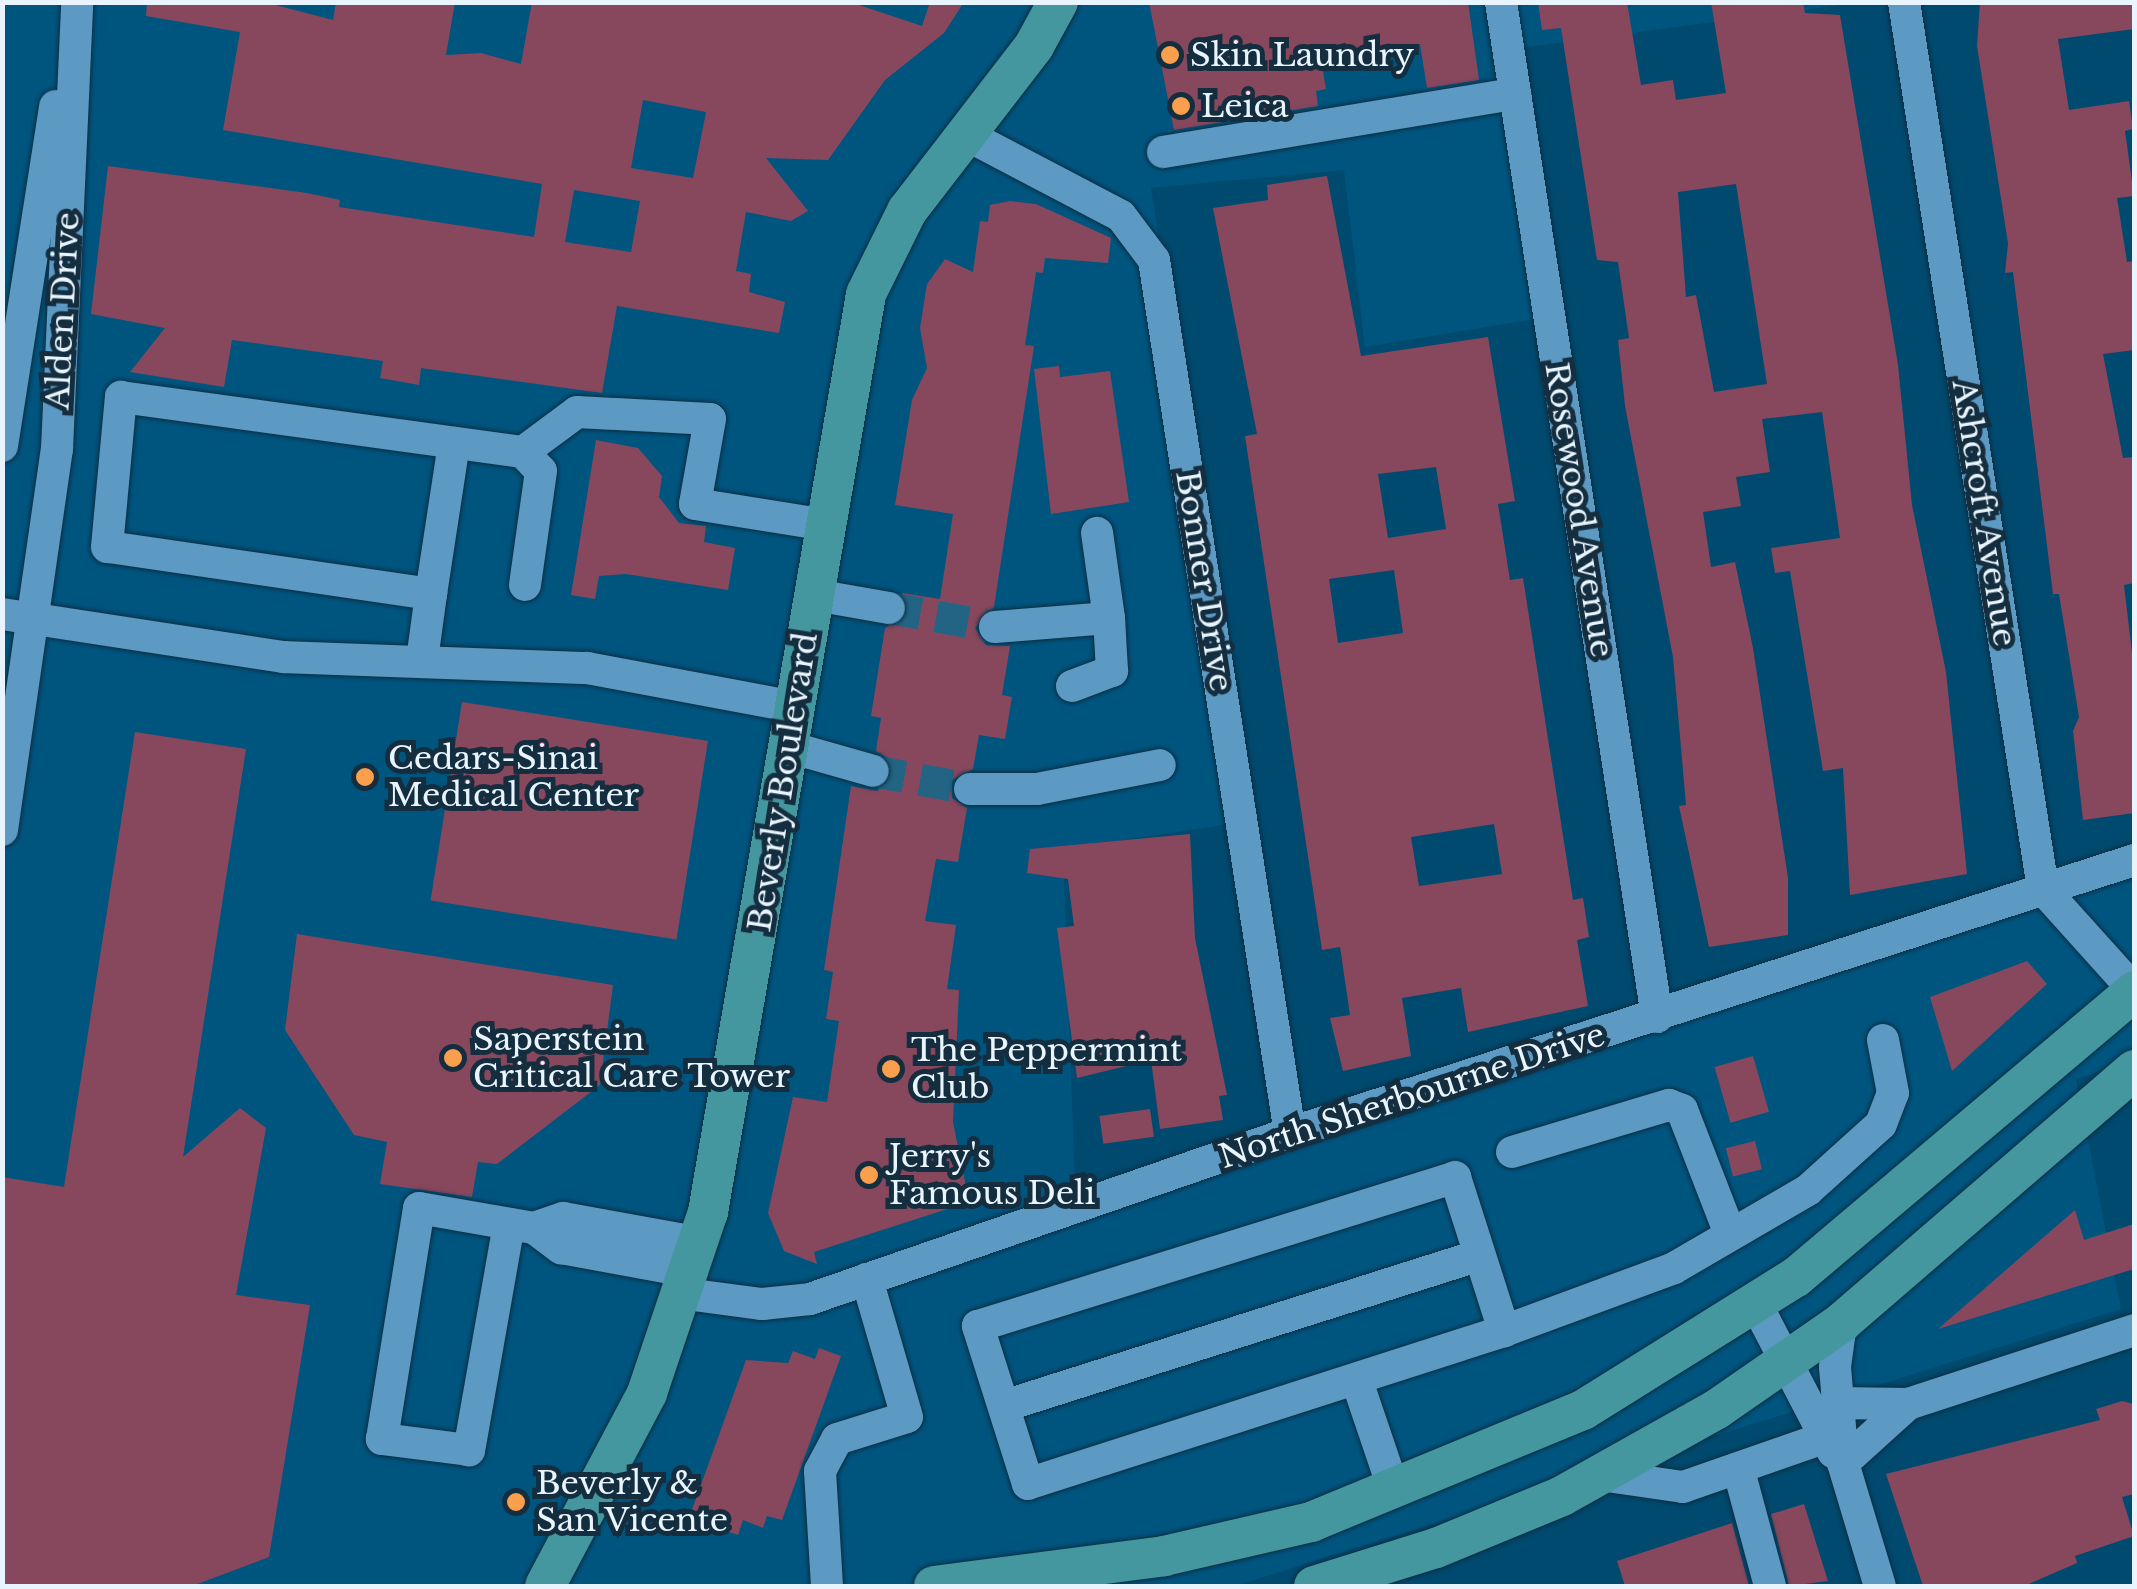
<!DOCTYPE html>
<style>
body{margin:0}
#map{position:relative;width:2137px;height:1589px;overflow:hidden;background:#004a6f;font-family:"Libre Baskerville",serif}
div>[style]{position:absolute}
[style*='--x']{left:calc(var(--x)*1px);top:calc(var(--y)*1px);width:calc(var(--w)*1px);rotate:calc(var(--a)*1deg)}
.built>*{inset:0;background:#00557f}
.building>*{inset:0;background:#87485d;transform-origin:0 0}
.minor-tunnel>*{height:32px;margin-top:-16px;transform-origin:0;background:repeating-linear-gradient(90deg,#236484 0 32px,transparent 0 48px)}
.roads{filter:drop-shadow(0 0 2px #0d2e43) drop-shadow(0 0 2px #0d2e43)}
.minor>*{height:32px;margin:-16px;padding:0 16px;transform-origin:16px;border-radius:16px;background:#5c99c3}
.major>*{height:40px;margin:-20px;padding:0 20px;transform-origin:20px;border-radius:20px;background:#44979e}
.dots>*{width:28px;height:28px;translate:-50% -50%;box-sizing:border-box;border:5px solid #142e3f;border-radius:50%}
span{translate:-50% -50%;white-space:nowrap;text-align:center;line-height:1.15;-webkit-text-stroke:10px #142e3f;paint-order:stroke}
.poi-label{font-size:32px;color:#e9f5fe}
.left{translate:0 -50%;text-align:left}
.street-label{font-size:32px;color:#e9f5fe}
.frame{position:absolute;inset:0;border:5px solid #e9f5fe;pointer-events:none}
</style>
<div id="map">
<div class="built">
<div style="clip-path:polygon(3px 3px,1855px 3px,1512px 49px,1542px 318px,1365px 347px,1344px 170px,1151px 188px,1250px 821px,1063px 849px,1076px 1212px,2134px 871px,2134px 1061px,2076px 1079px,2121px 1309px,1235px 1586px,3px 1586px)"></div>
</div>
<div class="building">
<div style="clip-path:polygon(evenodd,147px 2px,264px 2px,333px 20px,336px 2px,455px 2px,446px 55px,481px 53px,521px 64px,532px 2px,850px 2px,922px 26px,930px 2px,964px 2px,944px 33px,885px 80px,828px 160px,766px 158px,808px 211px,791px 221px,746px 212px,736px 271px,751px 274px,749px 292px,785px 302px,779px 333px,617px 306px,602px 393px,421px 368px,419px 385px,380px 378px,383px 361px,232px 340px,224px 387px,130px 372px,165px 328px,91px 314px,108px 166px,307px 193px,340px 200px,339px 207px,534px 237px,542px 184px,223px 130px,240px 32px,146px 16px,147px 2px,643px 100px,706px 112px,693px 178px,631px 168px,643px 100px,147px 2px,574px 190px,640px 201px,631px 252px,565px 242px,574px 190px)"></div>
<div style="clip-path:polygon(1149px 2px,1468px 2px,1479px 80px,1427px 88px,1420px 44px,1321px 60px,1326px 89px,1316px 91px,1318px 106px,1174px 130px)"></div>
<div style="clip-path:polygon(evenodd,1538px 2px,1627px 2px,1641px 85px,1673px 80px,1676px 100px,1726px 93px,1711px 2px,1803px 2px,1805px 13px,1840px 15px,1898px 365px,1912px 505px,1946px 672px,1967px 874px,1850px 895px,1843px 768px,1823px 771px,1790px 571px,1775px 573px,1771px 548px,1840px 538px,1822px 412px,1762px 419px,1770px 472px,1736px 477px,1741px 506px,1703px 512px,1711px 567px,1735px 562px,1753px 648px,1788px 878px,1788px 935px,1709px 947px,1679px 806px,1686px 805px,1673px 657px,1625px 406px,1618px 340px,1629px 338px,1618px 262px,1597px 260px,1561px 28px,1542px 30px,1538px 2px,1736px 184px,1767px 384px,1714px 392px,1696px 295px,1686px 297px,1678px 192px,1736px 184px)"></div>
<div style="clip-path:polygon(1980px 2px,2134px 2px,2134px 29px,2058px 39px,2069px 110px,2129px 101px,2133px 129px,2125px 131px,2134px 196px,2117px 198px,2127px 262px,2134px 261px,2134px 350px,2103px 354px,2123px 458px,2134px 457px,2134px 583px,2124px 585px,2134px 670px,2134px 813px,2083px 820px,2073px 731px,2079px 717px,2059px 594px,2053px 594px,2013px 272px,2005px 273px,2008px 243px,1977px 46px)"></div>
<div style="clip-path:polygon(evenodd,1327px 176px,1361px 356px,1488px 337px,1515px 501px,1498px 504px,1510px 580px,1523px 578px,1573px 900px,1583px 898px,1589px 937px,1577px 940px,1588px 1006px,1468px 1032px,1461px 988px,1402px 998px,1411px 1056px,1343px 1071px,1330px 1018px,1350px 1015px,1340px 947px,1322px 950px,1245px 436px,1257px 434px,1213px 208px,1268px 200px,1267px 185px,1327px 176px,1436px 467px,1446px 529px,1388px 538px,1378px 474px,1436px 467px,1327px 176px,1394px 570px,1403px 633px,1338px 643px,1329px 579px,1394px 570px,1327px 176px,1494px 824px,1502px 874px,1419px 886px,1411px 837px,1494px 824px)"></div>
<div style="clip-path:polygon(1010px 201px,1036px 204px,1111px 238px,1108px 263px,1045px 258px,1043px 273px,1036px 272px,1025px 345px,1034px 346px,994px 607px,975px 628px,986px 645px,1010px 646px,1002px 695px,1012px 697px,1005px 739px,979px 735px,973px 769px,952px 780px,952px 798px,967px 808px,958px 862px,936px 859px,925px 921px,956px 925px,947px 989px,959px 990px,953px 1122px,969px 1202px,814px 1252px,817px 1264px,784px 1251px,768px 1213px,793px 1097px,827px 1102px,839px 1021px,826px 1019px,833px 972px,824px 970px,851px 786px,877px 791px,892px 776px,888px 758px,876px 751px,881px 718px,871px 716px,885px 628px,908px 612px,902px 593px,940px 599px,953px 514px,895px 505px,912px 400px,927px 368px,920px 328px,927px 284px,945px 259px,973px 272px,980px 221px,988px 222px,990px 205px)"></div>
<div style="clip-path:polygon(1059px 366px,1060px 377px,1110px 371px,1129px 502px,1051px 514px,1034px 369px)"></div>
<div style="clip-path:polygon(596px 440px,638px 448px,662px 476px,659px 497px,679px 523px,706px 526px,704px 542px,735px 548px,728px 590px,626px 574px,599px 576px,595px 599px,571px 595px)"></div>
<div style="left:462px;top:702px;width:249px;height:201px;rotate:9deg"></div>
<div style="clip-path:polygon(135px 732px,246px 749px,183px 1157px,240px 1108px,266px 1128px,236px 1295px,310px 1305px,269px 1557px,192px 1586px,2px 1586px,2px 1177px,64px 1187px)"></div>
<div style="clip-path:polygon(1190px 834px,1195px 938px,1227px 1095px,1219px 1096px,1223px 1120px,1160px 1129px,1151px 1060px,1077px 1078px,1057px 928px,1074px 926px,1068px 879px,1027px 873px,1030px 849px)"></div>
<div style="clip-path:polygon(297px 934px,613px 985px,600px 1085px,497px 1164px,478px 1162px,472px 1197px,380px 1184px,387px 1142px,354px 1135px,285px 1030px)"></div>
<div style="clip-path:polygon(2027px 961px,2047px 984px,1952px 1071px,1930px 997px)"></div>
<div style="left:1753px;top:1056px;width:58px;height:40px;rotate:74deg"></div>
<div style="left:1150px;top:1109px;width:28px;height:51px;rotate:82deg"></div>
<div style="left:1755px;top:1141px;width:29px;height:30px;rotate:76deg"></div>
<div style="clip-path:polygon(2075px 1210px,2084px 1240px,2134px 1224px,2134px 1269px,1938px 1329px)"></div>
<div style="clip-path:polygon(819px 1348px,841px 1356px,782px 1520px,767px 1516px,763px 1528px,743px 1520px,738px 1535px,689px 1518px,746px 1360px,788px 1363px,793px 1351px,815px 1359px)"></div>
<div style="clip-path:polygon(2122px 1401px,2134px 1404px,2134px 1494px,2122px 1497px,2134px 1536px,2075px 1556px,2077px 1563px,2024px 1586px,1923px 1586px,1886px 1474px,2100px 1420px,2096px 1409px)"></div>
<div style="clip-path:polygon(1804px 1504px,1828px 1581px,1789px 1586px,1771px 1514px)"></div>
<div style="clip-path:polygon(1732px 1523px,1749px 1586px,1625px 1586px,1617px 1561px)"></div>
</div>
<div class="minor-tunnel">
<div style="--x:889;--y:608;--w:108;--a:10.2"></div>
<div style="--x:873;--y:771;--w:99;--a:10.5"></div>
</div>
<div class="roads">
<div class="minor">
<div style="--x:1501;--y:2;--w:1027;--a:81.26"></div>
<div style="--x:1904;--y:2;--w:898;--a:81.09"></div>
<div style="--x:2043;--y:889;--w:136;--a:48"></div>
<div style="--x:963;--y:133;--w:178;--a:27.7"></div>
<div style="--x:1121;--y:216;--w:55;--a:53.1"></div>
<div style="--x:1154;--y:260;--w:884;--a:81.15"></div>
<div style="--x:1163;--y:152;--w:357;--a:-9.4"></div>
<div style="--x:2;--y:446;--w:344;--a:-81.1"></div>
<div style="--x:523;--y:452;--w:26;--a:47"></div>
<div style="--x:541;--y:471;--w:115;--a:98"></div>
<div style="--x:431;--y:594;--w:153;--a:-81.3"></div>
<div style="--x:815;--y:595;--w:75;--a:10"></div>
<div style="--x:2;--y:614;--w:285;--a:8.7"></div>
<div style="--x:284;--y:657;--w:303;--a:2.1"></div>
<div style="--x:587;--y:668;--w:213;--a:10.6"></div>
<div style="--x:995;--y:627;--w:114;--a:-4.5"></div>
<div style="--x:1109;--y:618;--w:86;--a:-98"></div>
<div style="--x:422;--y:660;--w:67;--a:-82.2"></div>
<div style="--x:431;--y:594;--w:327;--a:-171.7"></div>
<div style="--x:107;--y:547;--w:151;--a:-84.7"></div>
<div style="--x:121;--y:397;--w:406;--a:7.8"></div>
<div style="--x:523;--y:452;--w:67;--a:-36.5"></div>
<div style="--x:577;--y:412;--w:133;--a:3"></div>
<div style="--x:710;--y:419;--w:86;--a:100"></div>
<div style="--x:695;--y:504;--w:133;--a:9.1"></div>
<div style="--x:1072;--y:686;--w:43;--a:-20.6"></div>
<div style="--x:1112;--y:671;--w:53;--a:-93.2"></div>
<div style="--x:789;--y:747;--w:87;--a:15.9"></div>
<div style="--x:970;--y:789;--w:67;--a:0"></div>
<div style="--x:1037;--y:789;--w:125;--a:-11"></div>
<div style="--x:2;--y:830;--w:385;--a:-81.8"></div>
<div style="--x:57;--y:449;--w:447;--a:-87.4"></div>
<div style="--x:1512;--y:1152;--w:164;--a:-16.7"></div>
<div style="--x:1669;--y:1105;--w:14;--a:21"></div>
<div style="--x:1682;--y:1110;--w:130;--a:68.8"></div>
<div style="--x:1455;--y:1177;--w:162;--a:72.3"></div>
<div style="--x:1504;--y:1331;--w:500;--a:162.2"></div>
<div style="--x:1028;--y:1484;--w:166;--a:-107.6"></div>
<div style="--x:978;--y:1326;--w:500;--a:-17.3"></div>
<div style="--x:509;--y:1224;--w:230;--a:100"></div>
<div style="--x:469;--y:1450;--w:88;--a:-172.8"></div>
<div style="--x:382;--y:1439;--w:234;--a:-80.9"></div>
<div style="--x:419;--y:1208;--w:117;--a:9.9"></div>
<div style="--x:534;--y:1228;--w:31;--a:-19"></div>
<div style="--x:563;--y:1218;--w:139;--a:10.3"></div>
<div style="--x:534;--y:1228;--w:34;--a:37"></div>
<div style="--x:561;--y:1248;--w:133;--a:10.4"></div>
<div style="--x:686;--y:1294;--w:77;--a:7.5"></div>
<div style="--x:762;--y:1304;--w:48;--a:-5.9"></div>
<div style="--x:810;--y:1299;--w:508;--a:-19.08"></div>
<div style="--x:1290;--y:1133;--w:887;--a:-17.92"></div>
<div style="--x:1756;--y:1304;--w:167;--a:62.5"></div>
<div style="--x:1841;--y:1323;--w:44;--a:97.8"></div>
<div style="--x:1835;--y:1367;--w:96;--a:85.2"></div>
<div style="--x:1843;--y:1463;--w:128;--a:73.3"></div>
<div style="--x:1504;--y:1331;--w:181;--a:-20.3"></div>
<div style="--x:1674;--y:1268;--w:155;--a:-30.2"></div>
<div style="--x:1808;--y:1190;--w:98;--a:-42.1"></div>
<div style="--x:1881;--y:1124;--w:33;--a:-69"></div>
<div style="--x:1893;--y:1093;--w:54;--a:-100.7"></div>
<div style="--x:1357;--y:1381;--w:115;--a:71.3"></div>
<div style="--x:1838;--y:1403;--w:70;--a:0.8"></div>
<div style="--x:1908;--y:1404;--w:238;--a:-18.1"></div>
<div style="--x:1004;--y:1406;--w:498;--a:-17.6"></div>
<div style="--x:1843;--y:1463;--w:88;--a:-42.2"></div>
<div style="--x:1739;--y:1471;--w:119;--a:74.9"></div>
<div style="--x:1600;--y:1475;--w:84;--a:8.2"></div>
<div style="--x:1683;--y:1487;--w:146;--a:-19.2"></div>
<div style="--x:827;--y:1586;--w:115;--a:-93.5"></div>
<div style="--x:820;--y:1471;--w:36;--a:-62"></div>
<div style="--x:837;--y:1439;--w:73;--a:-17.4"></div>
<div style="--x:907;--y:1417;--w:144;--a:-106.2"></div>
</div>
<div class="major">
<div style="--x:545;--y:1586;--w:218;--a:-62.1"></div>
<div style="--x:647;--y:1393;--w:191;--a:-71.4"></div>
<div style="--x:708;--y:1212;--w:931;--a:-80.23"></div>
<div style="--x:866;--y:294;--w:93;--a:-63.7"></div>
<div style="--x:907;--y:211;--w:208;--a:-52.4"></div>
<div style="--x:1034;--y:46;--w:50;--a:-61.4"></div>
<div style="--x:934;--y:1586;--w:232;--a:-7.4"></div>
<div style="--x:1164;--y:1556;--w:151;--a:-13"></div>
<div style="--x:1311;--y:1522;--w:294;--a:-22.4"></div>
<div style="--x:1583;--y:1410;--w:251;--a:-32"></div>
<div style="--x:1796;--y:1277;--w:443;--a:-40.2"></div>
<div style="--x:1314;--y:1586;--w:128;--a:-17.3"></div>
<div style="--x:1436;--y:1548;--w:136;--a:-22.4"></div>
<div style="--x:1562;--y:1496;--w:178;--a:-29.3"></div>
<div style="--x:1717;--y:1409;--w:151;--a:-34.7"></div>
<div style="--x:1841;--y:1323;--w:387;--a:-40.8"></div>
</div>
</div>
<div class="dots">
<div style="left:1170px;top:55px;background:#fa9f4e"></div>
<div style="left:1181px;top:106px;background:#fa9f4e"></div>
<div style="left:365px;top:777px;background:#fa9f4e"></div>
<div style="left:453px;top:1058px;background:#fa9f4e"></div>
<div style="left:891px;top:1069px;background:#fa9f4e"></div>
<div style="left:869px;top:1175px;background:#fa9f4e"></div>
<div style="left:516px;top:1502px;background:#fa9f4e"></div>
</div>
<div class="poi-label">
<span class="left" style="left:1190px;top:55px">Skin Laundry</span>
<span class="left" style="left:1201px;top:106px">Leica</span>
<span class="left" style="left:388px;top:777px">Cedars-Sinai<br>Medical Center</span>
<span class="left" style="left:473px;top:1058px">Saperstein<br>Critical Care Tower</span>
<span class="left" style="left:911px;top:1069px">The Peppermint<br>Club</span>
<span class="left" style="left:889px;top:1175px">Jerry's<br>Famous Deli</span>
<span class="left" style="left:536px;top:1502px">Beverly &amp;<br>San Vicente</span>
</div>
<div class="street-label">
<span style="left:63px;top:311px;rotate:-87deg">Alden Drive</span>
<span style="left:1579px;top:510px;rotate:81deg">Rosewood Avenue</span>
<span style="left:1984px;top:513px;rotate:81deg">Ashcroft Avenue</span>
<span style="left:1204px;top:581px;rotate:81deg">Bonner Drive</span>
<span style="left:783px;top:782px;rotate:-81deg">Beverly Boulevard</span>
<span style="left:1412px;top:1096px;rotate:-18deg">North Sherbourne Drive</span>
</div>
<div class="frame"></div>
</div>
